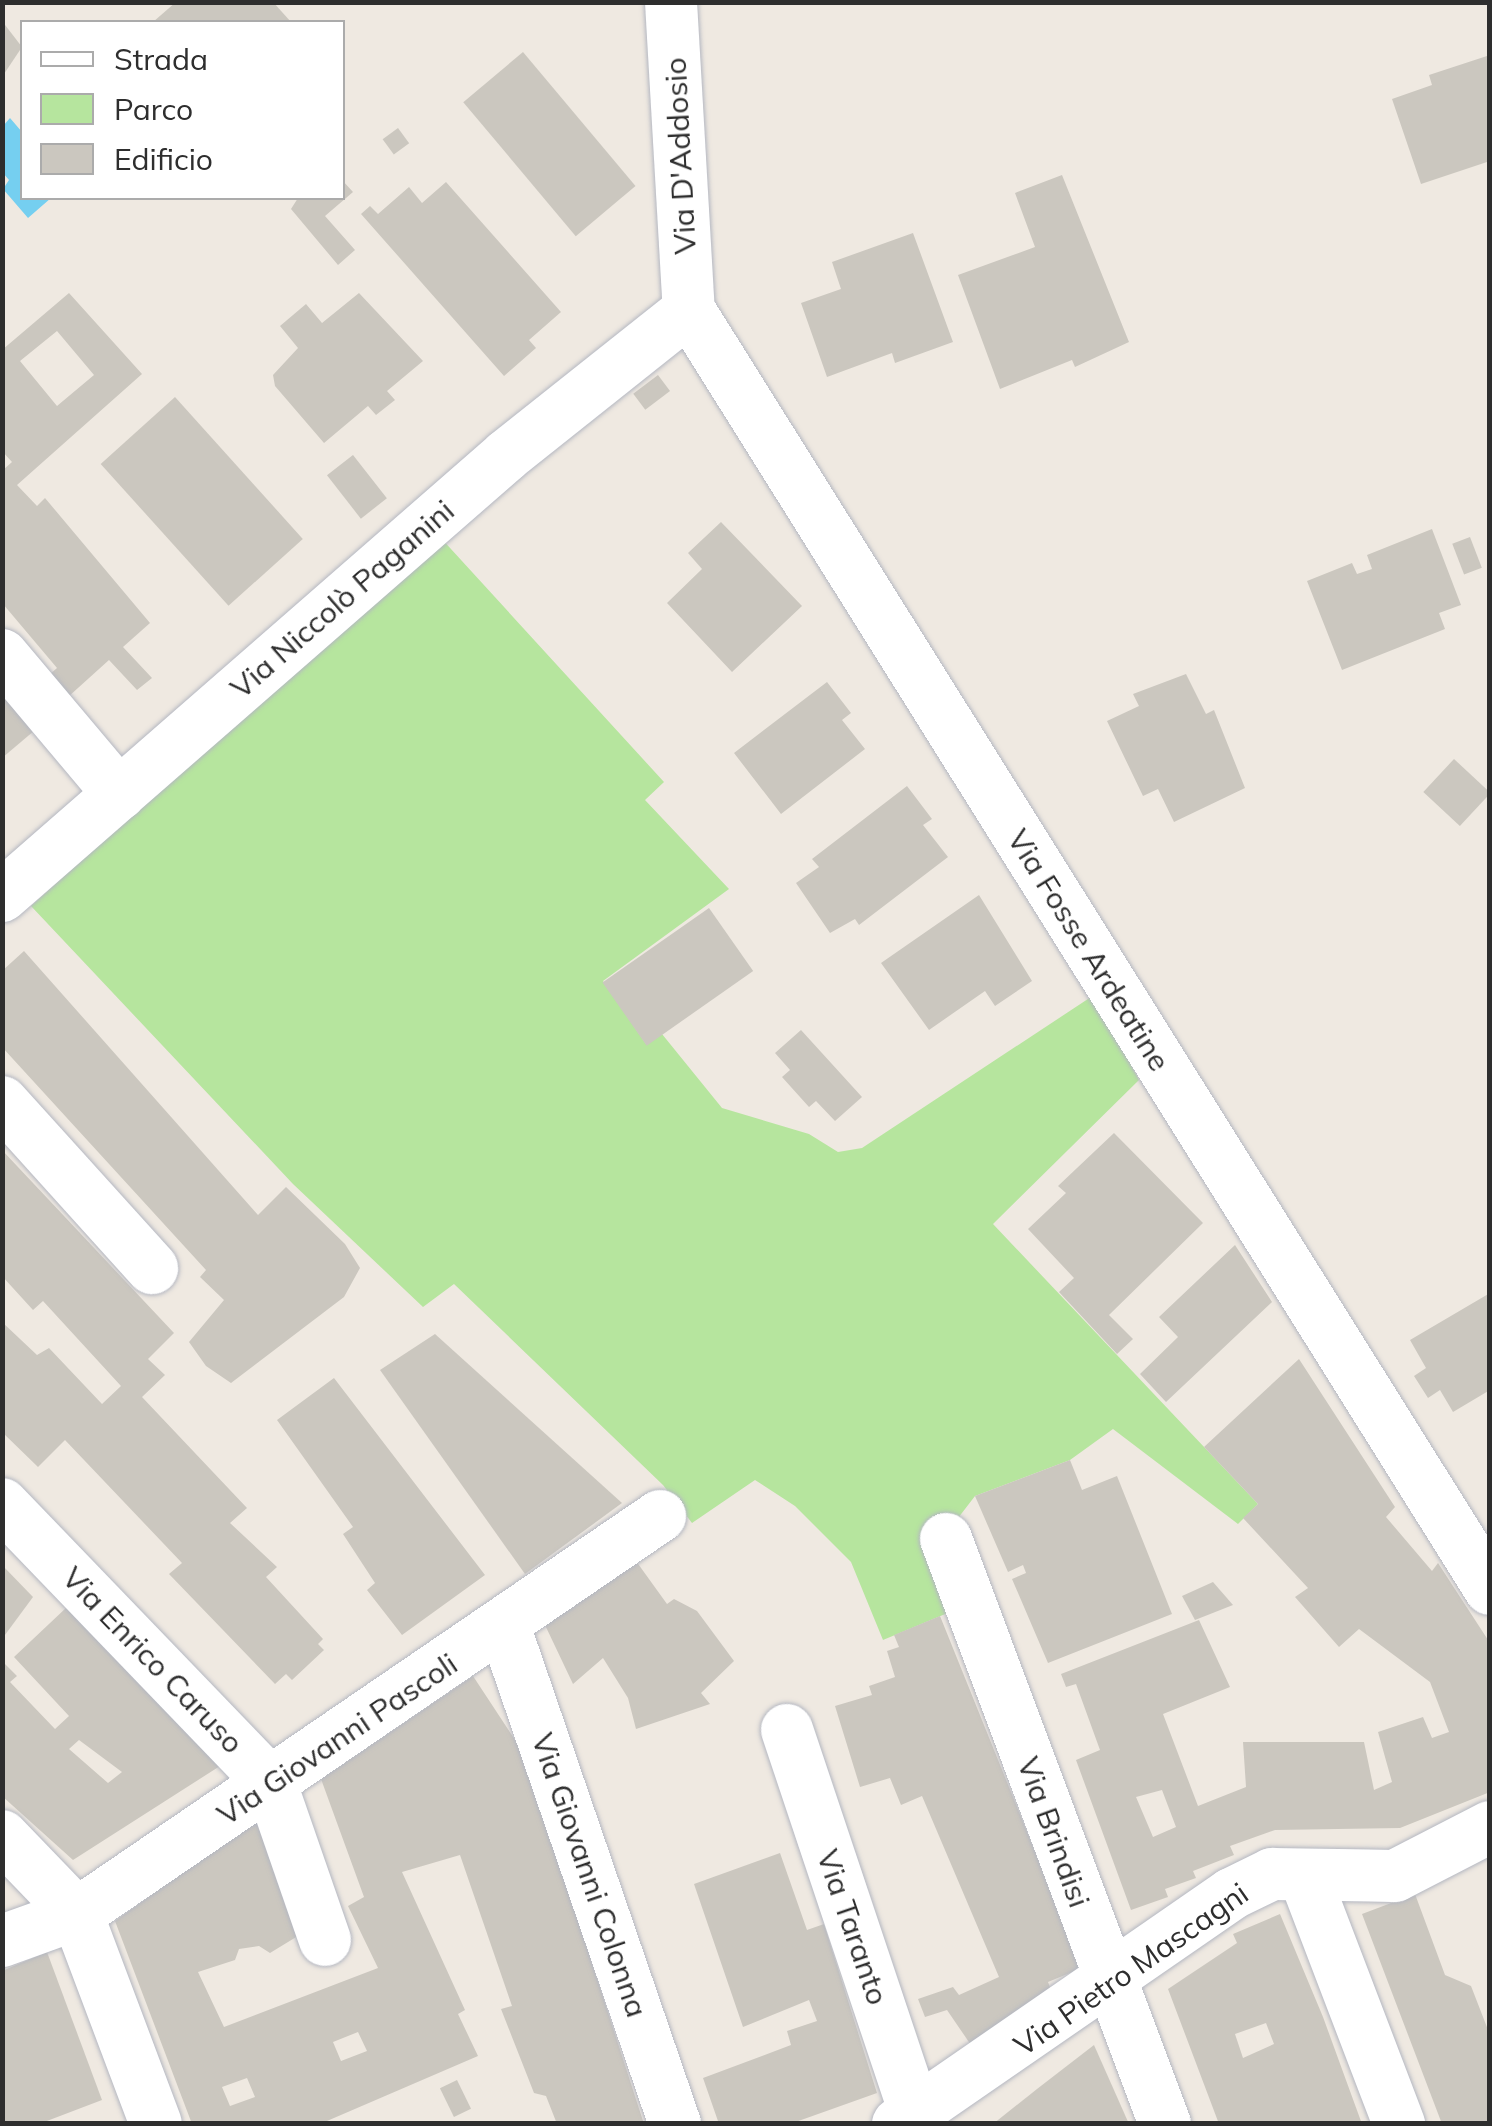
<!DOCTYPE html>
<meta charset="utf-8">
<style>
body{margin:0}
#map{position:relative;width:1492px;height:2126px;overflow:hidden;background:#efe9e1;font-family:Mulish,sans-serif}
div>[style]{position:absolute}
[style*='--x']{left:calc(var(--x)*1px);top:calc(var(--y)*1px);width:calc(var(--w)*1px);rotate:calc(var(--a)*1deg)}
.green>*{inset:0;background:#b6e59e}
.water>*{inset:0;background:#75cff0}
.building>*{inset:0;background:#cbc7bf;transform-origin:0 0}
.roads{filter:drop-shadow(0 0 2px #b4b7c1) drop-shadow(0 0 2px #b4b7c1)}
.minor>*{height:52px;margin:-26px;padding:0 26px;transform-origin:26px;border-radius:26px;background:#fff}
span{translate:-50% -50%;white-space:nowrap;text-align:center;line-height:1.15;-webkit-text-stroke:8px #fff;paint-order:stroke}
.street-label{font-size:30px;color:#2e2e2e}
.frame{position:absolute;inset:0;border:5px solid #2e2e2e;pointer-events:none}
.legend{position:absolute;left:20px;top:20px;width:325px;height:180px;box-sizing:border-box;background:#fff;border:2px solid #ababab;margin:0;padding:12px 18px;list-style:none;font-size:30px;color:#2e2e2e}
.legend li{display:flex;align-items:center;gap:20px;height:50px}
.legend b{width:50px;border:2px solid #ababab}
</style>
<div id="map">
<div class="green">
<div style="clip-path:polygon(440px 537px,664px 782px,645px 800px,729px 889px,603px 981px,646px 1044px,662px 1034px,722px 1108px,809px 1134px,838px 1152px,862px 1148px,1094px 995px,1139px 1080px,993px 1224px,1258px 1504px,1238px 1524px,1113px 1429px,1070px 1460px,975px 1496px,955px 1522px,950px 1612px,883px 1640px,851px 1562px,795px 1506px,755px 1480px,692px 1523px,663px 1485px,454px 1284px,423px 1307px,293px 1184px,31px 906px)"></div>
</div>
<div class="water">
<div style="clip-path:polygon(10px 118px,22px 132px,22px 198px,51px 198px,28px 218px,3px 189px,9px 180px,3px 173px,3px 126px)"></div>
</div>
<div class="building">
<div style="clip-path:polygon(176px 2px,273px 2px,291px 22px,153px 22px)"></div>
<div style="clip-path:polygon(2px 21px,22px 47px,4px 74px,2px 71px)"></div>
<div style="left:523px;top:52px;width:175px;height:78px;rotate:50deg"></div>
<div style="clip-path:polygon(1490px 55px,1490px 161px,1421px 184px,1392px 99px,1432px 85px,1429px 75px)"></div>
<div style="left:398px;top:128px;width:19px;height:19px;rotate:54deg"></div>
<div style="clip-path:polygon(1062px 175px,1129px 342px,1075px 367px,1072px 360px,1000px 389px,958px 275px,1035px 247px,1015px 193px)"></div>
<div style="clip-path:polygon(342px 180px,353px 192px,325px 216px,355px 250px,338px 265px,291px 209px,298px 198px,342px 198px)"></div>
<div style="clip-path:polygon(446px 182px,561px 312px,529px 340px,536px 348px,504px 376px,361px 214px,370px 206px,378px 214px,409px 187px,422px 203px)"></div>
<div style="clip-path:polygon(913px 233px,953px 342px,895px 363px,892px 353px,827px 377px,801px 303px,841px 289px,832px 262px)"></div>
<div style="clip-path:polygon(evenodd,69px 293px,142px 374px,17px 485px,37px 506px,45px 498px,150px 623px,123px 647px,152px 678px,137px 690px,109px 660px,68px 697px,49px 675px,57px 668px,3px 604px,3px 470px,12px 462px,2px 451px,2px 350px,69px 293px,57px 331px,94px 375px,57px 406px,20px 361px,57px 331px)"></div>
<div style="clip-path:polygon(359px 293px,423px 361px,387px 391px,395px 400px,376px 415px,368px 406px,324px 443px,275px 386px,273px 375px,298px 348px,280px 326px,306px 304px,322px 323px)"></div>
<div style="left:658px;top:375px;width:20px;height:31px;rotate:53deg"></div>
<div style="left:175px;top:397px;width:191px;height:100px;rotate:48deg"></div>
<div style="left:353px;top:455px;width:55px;height:33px;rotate:52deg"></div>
<div style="clip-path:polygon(721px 522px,802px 606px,732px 672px,667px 603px,702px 569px,688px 553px)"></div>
<div style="clip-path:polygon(1432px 529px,1461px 605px,1439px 613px,1445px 629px,1342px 670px,1307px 581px,1352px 563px,1357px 574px,1372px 569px,1367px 555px)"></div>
<div style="left:1470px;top:537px;width:33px;height:19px;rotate:69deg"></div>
<div style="clip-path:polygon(1186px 674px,1206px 714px,1214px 710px,1245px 788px,1174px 822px,1158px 789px,1143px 796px,1107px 721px,1139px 706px,1133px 694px)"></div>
<div style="clip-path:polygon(2px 681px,41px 725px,2px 758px)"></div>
<div style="clip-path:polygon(827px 682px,851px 713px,842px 720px,865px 749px,781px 814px,734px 753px)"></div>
<div style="left:1454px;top:759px;width:50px;height:45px;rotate:43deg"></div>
<div style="clip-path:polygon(907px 786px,932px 819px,923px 825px,948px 857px,859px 925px,855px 919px,830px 933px,796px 883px,819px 867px,812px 859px)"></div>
<div style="clip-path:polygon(979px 895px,1032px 981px,995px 1006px,985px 991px,929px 1030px,881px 963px)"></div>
<div style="left:709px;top:908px;width:77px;height:130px;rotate:55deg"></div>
<div style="clip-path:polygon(24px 951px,258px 1215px,286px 1187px,345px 1244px,360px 1268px,344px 1297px,231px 1383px,206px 1366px,189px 1342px,224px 1300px,200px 1277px,206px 1270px,2px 1047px,2px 971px)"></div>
<div style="clip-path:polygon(801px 1030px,862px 1097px,835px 1121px,816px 1101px,809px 1107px,782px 1077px,790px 1070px,775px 1053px)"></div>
<div style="clip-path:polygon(1114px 1133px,1203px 1223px,1109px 1315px,1133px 1339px,1117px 1354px,1059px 1292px,1074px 1278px,1028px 1229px,1066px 1193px,1058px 1186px)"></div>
<div style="clip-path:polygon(2px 1150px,174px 1333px,148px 1359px,165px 1375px,142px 1397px,247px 1508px,230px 1523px,277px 1567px,266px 1577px,323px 1639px,318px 1644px,324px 1650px,292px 1680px,286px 1674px,275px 1684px,169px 1574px,182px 1563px,65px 1440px,38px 1467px,2px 1432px,2px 1322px,37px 1355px,49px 1348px,102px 1404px,121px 1386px,43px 1301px,33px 1310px,2px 1276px)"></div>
<div style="clip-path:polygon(1235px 1245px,1272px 1302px,1166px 1402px,1140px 1374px,1178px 1337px,1159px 1317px)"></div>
<div style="clip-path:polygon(1490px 1293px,1490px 1390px,1453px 1412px,1440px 1390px,1428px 1398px,1414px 1376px,1426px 1368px,1410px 1340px)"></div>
<div style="clip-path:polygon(435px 1334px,622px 1503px,525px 1574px,380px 1370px)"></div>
<div style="clip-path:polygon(evenodd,1299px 1359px,1395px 1507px,1386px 1517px,1432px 1571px,1438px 1563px,1490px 1643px,1490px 1792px,1400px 1828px,1275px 1830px,1230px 1846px,1234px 1855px,1193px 1871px,1196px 1878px,1165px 1889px,1168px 1897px,1131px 1910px,1076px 1760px,1100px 1750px,1076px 1684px,1066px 1687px,1061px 1674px,1199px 1620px,1230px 1687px,1163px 1714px,1198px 1806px,1246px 1787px,1243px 1742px,1364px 1742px,1374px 1790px,1392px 1782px,1378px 1732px,1423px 1717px,1432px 1738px,1449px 1732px,1430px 1682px,1359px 1629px,1339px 1647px,1295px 1597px,1308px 1588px,1243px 1518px,1258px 1504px,1204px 1447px,1299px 1359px,1162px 1790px,1176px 1827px,1153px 1837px,1136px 1797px,1162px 1790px)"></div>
<div style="clip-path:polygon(334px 1378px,485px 1575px,402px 1635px,367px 1590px,375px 1583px,343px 1534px,353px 1527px,277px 1420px)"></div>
<div style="clip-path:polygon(1070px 1460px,1082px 1490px,1117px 1476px,1172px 1614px,1048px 1663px,1012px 1579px,1026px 1573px,1023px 1565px,1008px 1572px,975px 1496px)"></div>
<div style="clip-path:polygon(636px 1561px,667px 1604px,674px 1599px,697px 1611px,734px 1661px,701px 1693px,710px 1704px,636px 1729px,628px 1698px,603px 1658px,573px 1684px,545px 1625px)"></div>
<div style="clip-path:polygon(2px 1565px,33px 1597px,2px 1639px)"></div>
<div style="clip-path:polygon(1213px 1582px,1233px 1605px,1195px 1620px,1182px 1596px)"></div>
<div style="clip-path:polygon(evenodd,67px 1607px,220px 1766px,73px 1860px,2px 1796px,2px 1661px,17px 1676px,10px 1682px,55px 1729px,69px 1716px,14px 1657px,67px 1607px,79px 1740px,122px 1772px,108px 1783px,69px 1749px,79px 1740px)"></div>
<div style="clip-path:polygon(940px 1616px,1082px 1968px,1048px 1982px,1051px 1990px,973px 2048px,947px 2010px,925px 2017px,918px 1999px,953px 1987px,959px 1995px,999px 1977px,922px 1796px,901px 1805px,890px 1778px,860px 1787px,835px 1706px,872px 1695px,869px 1686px,895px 1677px,887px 1651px,899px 1647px,894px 1635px)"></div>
<div style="clip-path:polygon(evenodd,473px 1676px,525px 1755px,644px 2124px,557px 2124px,546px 2096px,534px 2093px,501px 2009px,512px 2006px,460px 1855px,402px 1872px,465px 2010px,458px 2014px,478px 2056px,320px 2124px,192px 2124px,115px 1921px,263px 1815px,306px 1931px,270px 1953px,259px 1946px,239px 1949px,235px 1960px,198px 1972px,224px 2027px,378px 1968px,348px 1906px,364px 1897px,321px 1779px,473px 1676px,358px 2032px,367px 2051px,341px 2061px,333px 2042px,358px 2032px,473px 1676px,247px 2078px,255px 2097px,230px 2106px,222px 2087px,247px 2078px)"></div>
<div style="clip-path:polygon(780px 1853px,807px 1930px,824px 1924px,877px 2093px,790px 2124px,719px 2124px,703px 2078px,791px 2045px,787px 2031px,817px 2021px,809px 2000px,743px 2027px,694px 1884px)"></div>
<div style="clip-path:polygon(1415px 1894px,1445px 1975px,1471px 1986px,1490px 2035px,1490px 2124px,1442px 2124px,1362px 1914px)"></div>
<div style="clip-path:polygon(evenodd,1280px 1914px,1323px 2017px,1362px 2124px,1219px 2124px,1168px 1989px,1237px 1943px,1233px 1934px,1280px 1914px,1266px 2023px,1274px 2044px,1243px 2058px,1235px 2034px,1266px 2023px)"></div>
<div style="clip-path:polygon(47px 1952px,102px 2100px,39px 2124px,2px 2124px,2px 1971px)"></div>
<div style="clip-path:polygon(1094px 2045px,1129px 2124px,993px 2124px,1037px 2089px)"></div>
<div style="left:457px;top:2080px;width:32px;height:19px;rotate:64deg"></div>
</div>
<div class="roads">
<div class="minor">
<div style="--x:671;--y:2;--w:309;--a:86.7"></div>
<div style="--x:689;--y:310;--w:1509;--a:57.94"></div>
<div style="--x:2;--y:655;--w:182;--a:49.9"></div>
<div style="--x:2;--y:896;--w:670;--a:-41.13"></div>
<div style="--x:507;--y:455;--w:233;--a:-38.5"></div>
<div style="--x:2;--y:1102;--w:224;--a:47.9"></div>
<div style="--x:2;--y:1504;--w:388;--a:46.1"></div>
<div style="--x:271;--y:1784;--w:165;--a:70.9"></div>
<div style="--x:946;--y:1539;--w:625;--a:69.48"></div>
<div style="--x:504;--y:1626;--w:527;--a:71.05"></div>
<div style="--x:787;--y:1730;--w:416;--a:71.5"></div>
<div style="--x:2;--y:1836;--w:108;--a:46.1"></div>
<div style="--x:77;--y:1914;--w:224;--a:69.4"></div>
<div style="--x:1304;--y:1875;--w:267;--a:69.1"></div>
<div style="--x:2;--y:1941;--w:80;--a:-19.8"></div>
<div style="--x:77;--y:1914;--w:706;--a:-34.32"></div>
<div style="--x:898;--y:2124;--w:405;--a:-34.6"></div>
<div style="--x:1231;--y:1894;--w:46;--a:-26"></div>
<div style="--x:1272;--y:1874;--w:123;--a:0.9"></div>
<div style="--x:1395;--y:1876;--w:107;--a:-27.3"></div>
</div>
</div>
<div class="street-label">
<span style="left:680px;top:156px;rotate:-93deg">Via D'Addosio</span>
<span style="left:342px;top:599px;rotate:-41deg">Via Niccolò Paganini</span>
<span style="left:1089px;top:950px;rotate:58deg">Via Fosse Ardeatine</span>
<span style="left:153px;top:1660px;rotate:46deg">Via Enrico Caruso</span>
<span style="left:337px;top:1739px;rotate:-34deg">Via Giovanni Pascoli</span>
<span style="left:1054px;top:1832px;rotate:70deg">Via Brindisi</span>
<span style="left:590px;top:1875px;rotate:71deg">Via Giovanni Colonna</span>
<span style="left:853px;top:1927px;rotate:71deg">Via Taranto</span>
<span style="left:1131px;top:1969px;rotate:-35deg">Via Pietro Mascagni</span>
</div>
<div class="frame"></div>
<ul class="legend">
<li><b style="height:12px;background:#fff"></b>Strada</li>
<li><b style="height:28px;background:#b6e59e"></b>Parco</li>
<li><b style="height:28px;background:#cbc7bf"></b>Edificio</li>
</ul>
</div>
